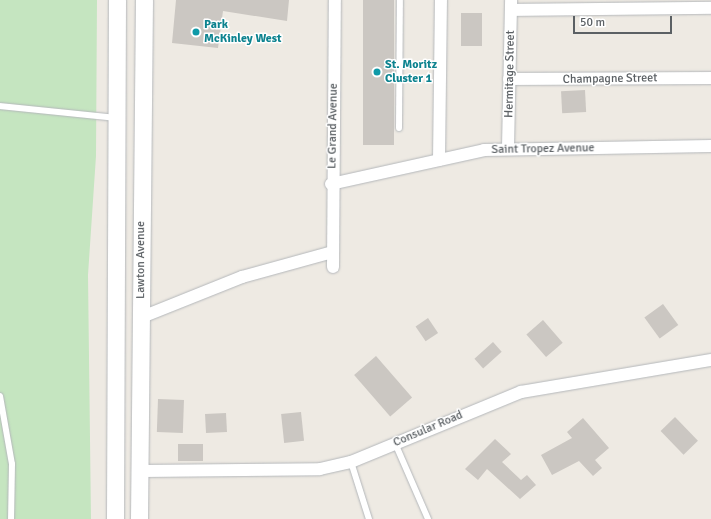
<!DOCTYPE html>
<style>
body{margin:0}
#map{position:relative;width:711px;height:519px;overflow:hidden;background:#eeeae3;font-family:Signika,sans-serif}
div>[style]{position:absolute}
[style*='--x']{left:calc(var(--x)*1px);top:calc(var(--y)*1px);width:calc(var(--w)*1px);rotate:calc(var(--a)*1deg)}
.green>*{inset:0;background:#c5e5c0}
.building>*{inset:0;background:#cbc7c2;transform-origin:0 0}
.roads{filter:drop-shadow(0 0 1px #b4b7ba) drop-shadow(0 0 1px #b4b7ba)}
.lane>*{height:6px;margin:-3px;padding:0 3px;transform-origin:3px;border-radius:3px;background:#fff}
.street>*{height:12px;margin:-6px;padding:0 6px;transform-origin:6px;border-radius:6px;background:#fff}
.secondary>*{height:17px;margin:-8.5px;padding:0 8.5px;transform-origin:8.5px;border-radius:8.5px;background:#fff}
.dots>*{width:11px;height:11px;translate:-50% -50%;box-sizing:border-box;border:2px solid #fff;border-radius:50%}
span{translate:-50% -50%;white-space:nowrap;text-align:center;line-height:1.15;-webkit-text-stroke:3px #fff;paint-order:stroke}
.culture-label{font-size:12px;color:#0d838f;font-weight:700}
.left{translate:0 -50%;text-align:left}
.street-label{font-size:12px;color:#5b6064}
.scale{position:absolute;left:573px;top:16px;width:99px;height:18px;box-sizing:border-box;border:2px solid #5b6064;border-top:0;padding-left:5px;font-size:12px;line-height:14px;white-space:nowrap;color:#5b6064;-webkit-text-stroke:3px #fff;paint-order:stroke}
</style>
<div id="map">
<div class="green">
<div style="clip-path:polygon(0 0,97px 0,96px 156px,88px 275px,91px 519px,0 519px)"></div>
</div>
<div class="building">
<div style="clip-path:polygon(176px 0,289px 0,287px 21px,223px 11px,218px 48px,172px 43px)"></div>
<div style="left:363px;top:0;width:31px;height:145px"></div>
<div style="left:461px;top:13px;width:21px;height:33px"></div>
<div style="left:585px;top:90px;width:22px;height:24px;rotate:87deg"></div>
<div style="left:663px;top:304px;width:26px;height:23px;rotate:54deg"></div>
<div style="left:428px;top:318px;width:18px;height:15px;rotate:56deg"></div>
<div style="left:543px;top:320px;width:30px;height:22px;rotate:49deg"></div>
<div style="left:493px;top:342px;width:13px;height:25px;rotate:48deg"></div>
<div style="left:376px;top:356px;width:55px;height:29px;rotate:49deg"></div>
<div style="left:158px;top:399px;width:26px;height:33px;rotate:2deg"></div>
<div style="left:301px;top:412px;width:29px;height:20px;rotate:84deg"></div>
<div style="left:226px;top:413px;width:19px;height:21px;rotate:87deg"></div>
<div style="left:675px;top:417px;width:33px;height:20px;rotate:46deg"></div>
<div style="clip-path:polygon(583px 418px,609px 448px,595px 460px,602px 468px,593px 476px,579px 461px,552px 475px,541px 455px,572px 438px,567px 432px)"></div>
<div style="clip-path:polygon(495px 439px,511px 454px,502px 462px,521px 480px,527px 475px,536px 485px,520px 499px,487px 469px,478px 480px,465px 469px)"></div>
<div style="left:178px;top:444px;width:25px;height:17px"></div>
</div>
<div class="roads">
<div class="lane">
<div style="--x:0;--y:106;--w:117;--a:5.9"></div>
<div style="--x:399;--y:128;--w:128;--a:-89.6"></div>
<div style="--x:0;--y:396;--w:69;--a:80"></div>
<div style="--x:12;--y:464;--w:55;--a:91"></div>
<div style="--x:395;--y:443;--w:83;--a:66.5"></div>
<div style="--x:351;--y:462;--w:60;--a:72.5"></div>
</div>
<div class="street">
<div style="--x:511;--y:10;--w:200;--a:-0.6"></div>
<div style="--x:509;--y:79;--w:202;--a:-0.3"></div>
<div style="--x:508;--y:148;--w:148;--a:-88.8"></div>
<div style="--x:439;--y:160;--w:160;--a:-89.3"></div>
<div style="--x:331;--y:184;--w:157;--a:-12.5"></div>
<div style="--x:484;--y:150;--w:227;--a:-1"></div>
<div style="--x:333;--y:267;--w:267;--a:-89.6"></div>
<div style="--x:142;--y:317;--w:108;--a:-21.8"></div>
<div style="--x:242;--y:277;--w:94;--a:-15.4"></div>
<div style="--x:142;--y:471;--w:178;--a:-0.6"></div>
<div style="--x:320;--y:469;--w:32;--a:-13"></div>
<div style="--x:351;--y:462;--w:184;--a:-22.4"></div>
<div style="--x:521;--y:392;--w:193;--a:-9.6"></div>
</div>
<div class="secondary">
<div style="--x:115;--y:519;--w:519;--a:-89.78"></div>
<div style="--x:139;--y:519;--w:519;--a:-89.45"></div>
</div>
</div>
<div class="dots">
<div style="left:196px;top:32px;background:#0f9aa8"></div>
<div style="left:377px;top:72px;background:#0f9aa8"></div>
</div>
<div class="culture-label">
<span class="left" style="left:204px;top:32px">Park<br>McKinley West</span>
<span class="left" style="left:385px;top:72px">St. Moritz<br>Cluster 1</span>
</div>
<div class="street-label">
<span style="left:510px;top:74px;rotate:-89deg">Hermitage Street</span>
<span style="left:610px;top:79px;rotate:-1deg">Champagne Street</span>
<span style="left:333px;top:126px;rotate:-89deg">Le Grand Avenue</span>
<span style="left:543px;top:149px;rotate:-1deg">Saint Tropez Avenue</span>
<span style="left:141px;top:260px;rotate:-90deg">Lawton Avenue</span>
<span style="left:428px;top:429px;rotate:-23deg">Consular Road</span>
</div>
<div class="scale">50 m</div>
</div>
